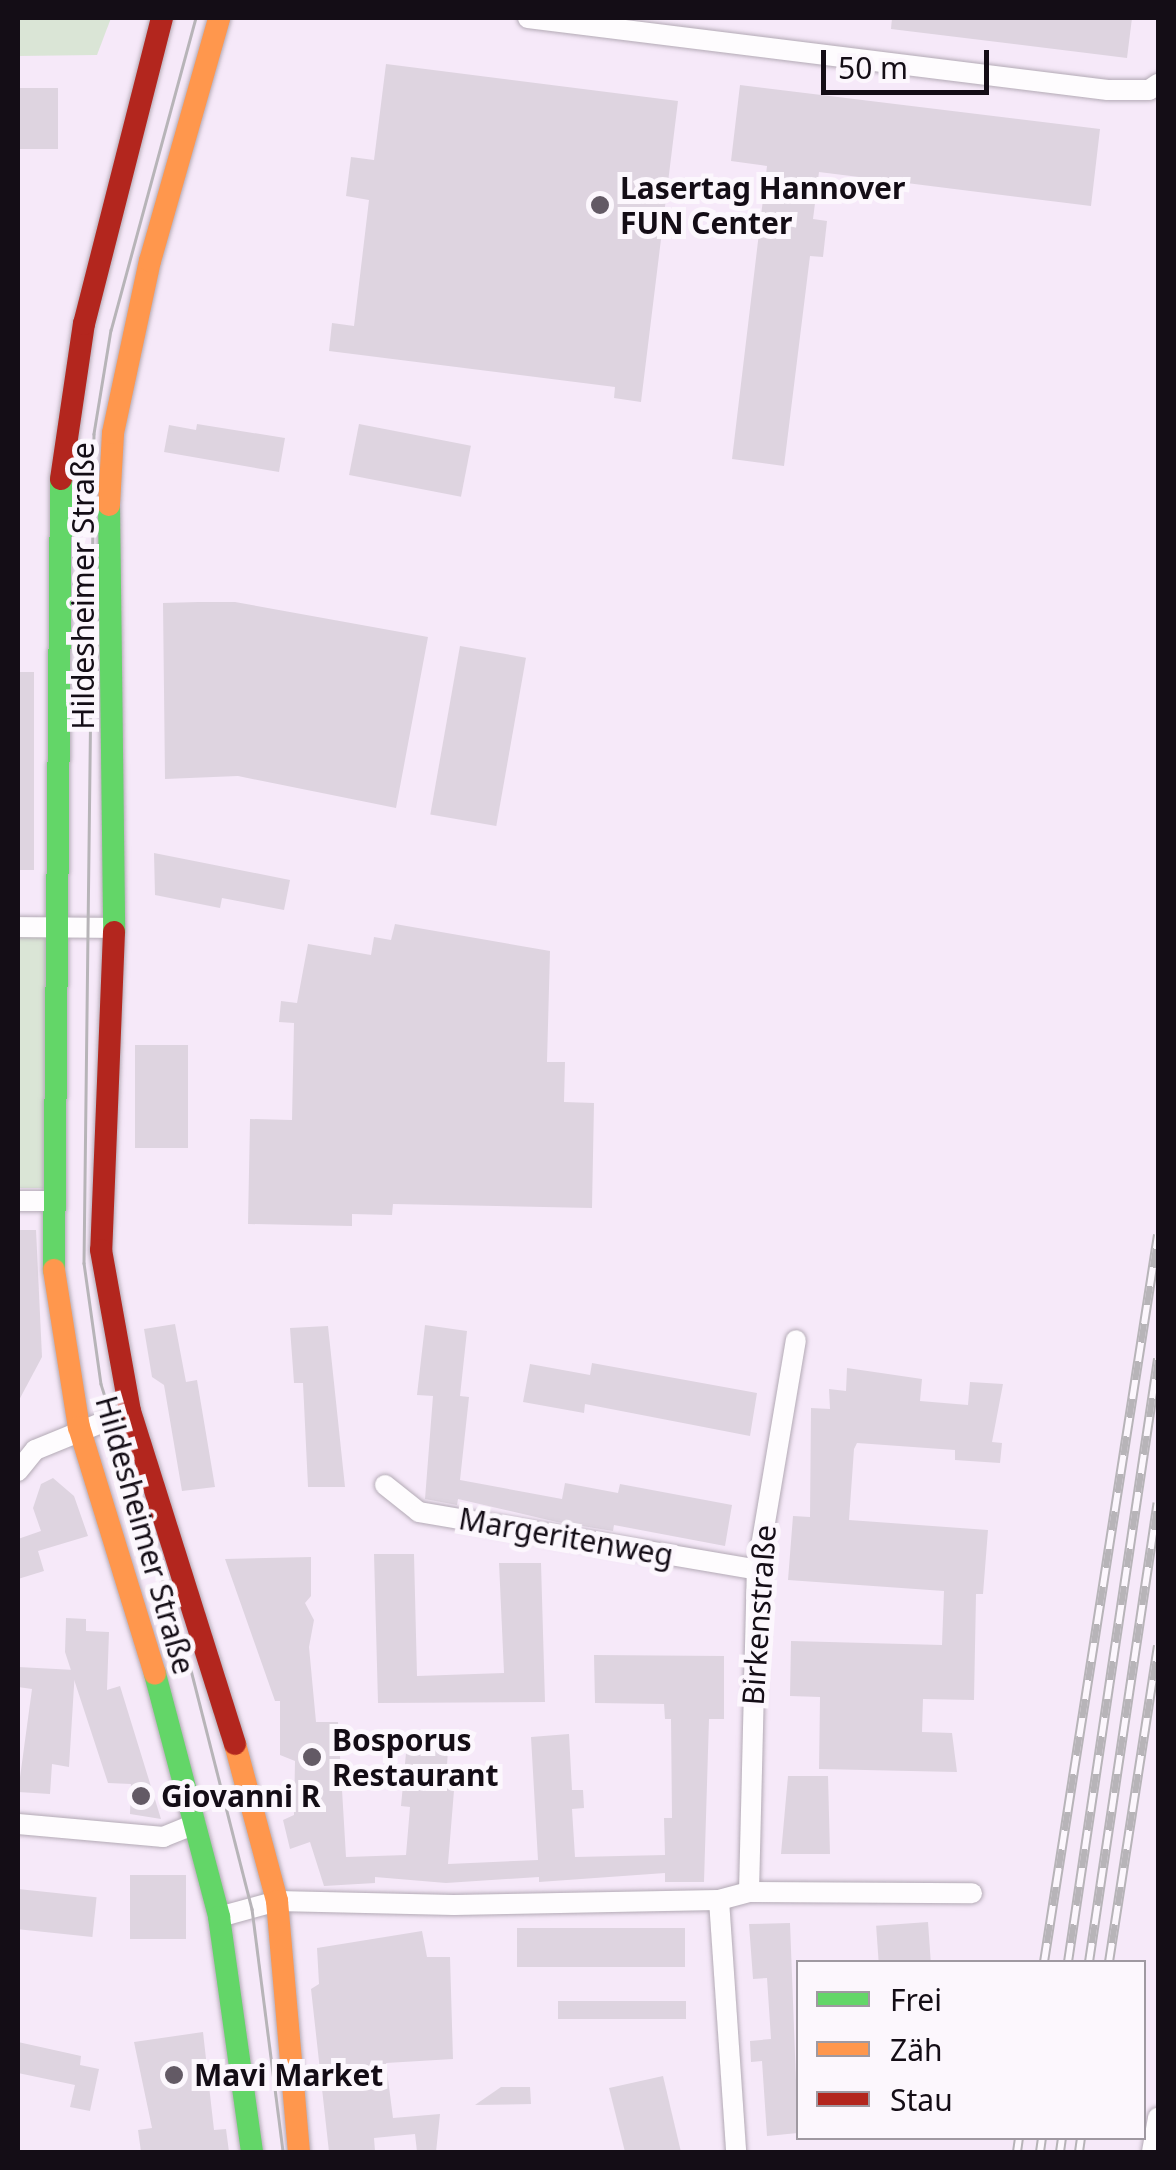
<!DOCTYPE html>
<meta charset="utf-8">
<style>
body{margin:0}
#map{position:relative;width:1176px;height:2170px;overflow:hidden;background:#f6e9f9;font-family:"Noto Sans",sans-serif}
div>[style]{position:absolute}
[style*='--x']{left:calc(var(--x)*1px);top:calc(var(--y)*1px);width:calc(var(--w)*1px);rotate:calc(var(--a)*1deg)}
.green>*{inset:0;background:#dae5d6;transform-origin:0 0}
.building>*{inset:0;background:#ded4e0;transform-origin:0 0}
.roads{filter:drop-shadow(0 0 2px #b3aab5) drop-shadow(0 0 2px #b3aab5)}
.street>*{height:20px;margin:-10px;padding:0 10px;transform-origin:10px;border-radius:10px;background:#fefcfe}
.fast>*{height:22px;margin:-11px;padding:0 11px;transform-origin:11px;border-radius:11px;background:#63d668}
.slow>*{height:22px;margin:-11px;padding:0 11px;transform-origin:11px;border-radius:11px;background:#ff974d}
.jam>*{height:22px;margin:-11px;padding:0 11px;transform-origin:11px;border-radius:11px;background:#b3261e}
.tram>*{height:2.5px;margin:-1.25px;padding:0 1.25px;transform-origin:1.25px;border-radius:1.25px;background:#b7b4b8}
.rail>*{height:10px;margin-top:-5px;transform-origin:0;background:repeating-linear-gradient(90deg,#fcf7fd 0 19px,#b7b4b8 0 38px);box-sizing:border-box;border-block:2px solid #b7b4b8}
.dots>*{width:28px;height:28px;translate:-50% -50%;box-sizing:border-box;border:5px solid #fcf7fd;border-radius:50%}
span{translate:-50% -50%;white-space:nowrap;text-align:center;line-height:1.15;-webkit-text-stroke:10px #fcf7fd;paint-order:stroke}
.poi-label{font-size:30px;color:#140d16;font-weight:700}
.left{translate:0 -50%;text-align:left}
.street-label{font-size:30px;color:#140d16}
.frame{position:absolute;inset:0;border:20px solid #140d16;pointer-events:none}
.legend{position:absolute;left:796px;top:1960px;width:350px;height:180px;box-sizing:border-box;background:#fcf7fd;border:2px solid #9f99a1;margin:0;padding:12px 18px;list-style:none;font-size:30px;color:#140d16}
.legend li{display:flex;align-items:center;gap:20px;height:50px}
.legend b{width:50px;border:2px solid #9f99a1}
.scale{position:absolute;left:821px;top:50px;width:168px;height:45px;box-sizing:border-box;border:5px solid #140d16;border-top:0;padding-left:12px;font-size:30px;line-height:35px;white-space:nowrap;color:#140d16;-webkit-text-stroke:8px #fcf7fd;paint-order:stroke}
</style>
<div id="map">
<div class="green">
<div style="clip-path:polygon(18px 18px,111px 18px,97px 55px,18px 56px)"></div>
<div style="left:18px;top:932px;width:30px;height:256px"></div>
</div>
<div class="building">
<div style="clip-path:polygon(892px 18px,1132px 18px,1127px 58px,891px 29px)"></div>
<div style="clip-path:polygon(386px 64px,678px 101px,641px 402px,614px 398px,615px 387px,329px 351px,332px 323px,354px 326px,369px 200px,346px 196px,351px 157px,374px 160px)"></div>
<div style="clip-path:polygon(740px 85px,1100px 129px,1091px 206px,819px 172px,813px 219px,827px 221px,823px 257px,810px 256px,784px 466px,732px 459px,767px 166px,731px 161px)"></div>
<div style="left:18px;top:88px;width:40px;height:61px"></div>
<div style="clip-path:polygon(197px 424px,285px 438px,279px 472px,164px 452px,169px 425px,196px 430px)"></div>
<div style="left:359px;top:424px;width:114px;height:52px;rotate:11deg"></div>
<div style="clip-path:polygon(198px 602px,235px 602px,428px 637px,396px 808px,238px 776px,165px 779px,163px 603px)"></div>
<div style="left:460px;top:646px;width:67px;height:171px;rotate:10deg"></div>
<div style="left:18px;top:672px;width:16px;height:198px"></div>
<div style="clip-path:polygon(154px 853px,290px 880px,284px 910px,222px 898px,220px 908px,155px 895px)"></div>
<div style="clip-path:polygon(395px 924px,550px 951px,547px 1062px,565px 1062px,564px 1102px,594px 1103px,592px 1208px,393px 1204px,392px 1215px,352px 1214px,352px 1226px,248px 1224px,250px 1119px,292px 1120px,294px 1023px,279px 1022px,281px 1001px,297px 1003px,308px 944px,371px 955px,374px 937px,391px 940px)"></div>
<div style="left:188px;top:1045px;width:103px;height:53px;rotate:90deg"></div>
<div style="clip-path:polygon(18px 1230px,36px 1230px,42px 1357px,18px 1402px)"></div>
<div style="clip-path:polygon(175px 1324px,186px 1382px,197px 1380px,215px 1487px,182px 1491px,164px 1385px,152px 1377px,144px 1329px)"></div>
<div style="clip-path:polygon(425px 1325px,467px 1331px,460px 1396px,469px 1397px,460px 1480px,562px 1499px,565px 1483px,618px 1493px,620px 1484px,732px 1505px,725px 1546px,614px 1525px,613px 1531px,557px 1522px,458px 1499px,457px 1505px,425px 1499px,433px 1396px,417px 1395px)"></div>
<div style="clip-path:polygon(328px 1326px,345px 1487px,308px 1487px,303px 1383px,294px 1383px,290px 1328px)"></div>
<div style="clip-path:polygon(592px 1363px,757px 1393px,750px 1436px,585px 1404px,584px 1413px,523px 1402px,530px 1364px,590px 1375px)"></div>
<div style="clip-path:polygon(847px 1368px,922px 1379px,920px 1401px,968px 1405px,970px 1382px,1003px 1384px,992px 1442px,1002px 1443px,1000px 1463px,955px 1460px,955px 1450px,857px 1443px,854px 1449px,849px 1520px,988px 1530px,983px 1594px,976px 1594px,974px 1700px,923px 1699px,922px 1732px,952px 1733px,957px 1772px,819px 1769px,820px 1697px,790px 1696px,791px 1641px,942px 1645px,944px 1591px,788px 1580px,793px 1516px,810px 1517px,811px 1408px,830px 1409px,829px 1389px,846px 1391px)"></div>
<div style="clip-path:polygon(53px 1478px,74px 1496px,88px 1536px,38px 1551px,44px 1571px,18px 1579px,18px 1539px,41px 1531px,33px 1508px,41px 1484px)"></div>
<div style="clip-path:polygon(374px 1554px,414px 1554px,417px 1676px,504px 1673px,499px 1563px,541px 1563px,545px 1702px,378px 1703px)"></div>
<div style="clip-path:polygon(311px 1557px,311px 1596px,305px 1603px,314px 1620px,309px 1647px,316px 1722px,338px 1722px,346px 1857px,406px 1855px,410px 1807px,401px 1806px,408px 1732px,449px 1736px,447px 1765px,456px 1766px,448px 1864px,538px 1860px,531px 1737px,569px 1734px,572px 1790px,583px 1790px,584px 1808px,572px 1809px,575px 1857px,665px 1855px,664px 1818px,672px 1818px,671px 1719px,665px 1719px,664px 1704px,595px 1703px,594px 1655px,724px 1656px,724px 1719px,709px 1719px,704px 1882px,665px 1882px,665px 1873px,539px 1882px,539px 1877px,446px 1883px,375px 1877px,375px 1883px,324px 1886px,310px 1842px,290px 1849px,283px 1820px,294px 1815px,295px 1761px,280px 1755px,280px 1701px,275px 1701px,225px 1559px)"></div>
<div style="clip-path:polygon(66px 1618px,86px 1619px,86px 1631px,109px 1632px,107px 1690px,120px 1686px,161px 1819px,130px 1814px,131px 1784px,108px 1783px,65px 1652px)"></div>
<div style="clip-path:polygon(18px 1667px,75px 1670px,69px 1767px,52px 1764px,50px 1794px,18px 1792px,32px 1689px,18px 1687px)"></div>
<div style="clip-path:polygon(788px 1776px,828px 1776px,830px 1854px,781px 1854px)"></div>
<div style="left:130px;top:1875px;width:56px;height:64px"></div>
<div style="left:18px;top:1889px;width:79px;height:40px;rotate:6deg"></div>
<div style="left:928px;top:1922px;width:40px;height:52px;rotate:86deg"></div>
<div style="clip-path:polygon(790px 1923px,798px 2133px,767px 2136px,762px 2061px,751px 2062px,750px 2041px,771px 2039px,767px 1978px,753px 1979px,749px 1924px)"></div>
<div style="left:685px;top:1928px;width:39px;height:168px;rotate:90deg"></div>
<div style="clip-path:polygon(422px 1931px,427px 1957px,450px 1957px,453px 2059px,386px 2063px,393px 2118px,440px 2114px,436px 2152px,417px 2152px,415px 2134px,374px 2138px,375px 2151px,329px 2152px,311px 1989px,319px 1984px,317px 1948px)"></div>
<div style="left:558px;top:2001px;width:128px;height:18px"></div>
<div style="clip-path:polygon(203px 2032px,214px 2130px,226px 2129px,229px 2152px,141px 2152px,138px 2130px,152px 2128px,134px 2042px)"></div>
<div style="clip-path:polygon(18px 2042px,81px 2056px,80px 2065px,99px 2069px,90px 2111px,70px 2107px,75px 2085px,18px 2073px)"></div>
<div style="clip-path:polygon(663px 2076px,681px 2152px,625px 2152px,609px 2088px)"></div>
<div style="clip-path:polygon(501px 2087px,530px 2087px,531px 2104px,475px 2105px)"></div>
</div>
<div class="roads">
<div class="street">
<div style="--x:528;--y:18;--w:584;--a:7.08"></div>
<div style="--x:1108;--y:90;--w:41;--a:0"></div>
<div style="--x:1149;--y:90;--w:11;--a:-34"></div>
<div style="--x:18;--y:927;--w:96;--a:0.6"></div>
<div style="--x:18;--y:1201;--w:36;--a:0"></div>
<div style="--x:18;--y:1471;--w:27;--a:-51"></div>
<div style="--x:35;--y:1450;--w:103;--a:-22.3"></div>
<div style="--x:385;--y:1485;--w:43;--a:38.5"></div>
<div style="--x:419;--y:1512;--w:343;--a:9.7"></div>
<div style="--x:18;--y:1824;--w:146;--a:5.1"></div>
<div style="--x:163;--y:1837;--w:35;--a:-22"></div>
<div style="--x:749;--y:1892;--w:322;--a:-88.6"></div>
<div style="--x:757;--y:1570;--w:233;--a:-80.4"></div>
<div style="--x:719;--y:1900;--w:253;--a:86.1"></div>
<div style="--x:219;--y:1917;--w:60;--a:-15.4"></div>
<div style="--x:277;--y:1901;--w:177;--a:1.3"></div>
<div style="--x:454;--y:1905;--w:265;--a:-1.1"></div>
<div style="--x:719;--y:1900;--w:31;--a:-15"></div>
<div style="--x:749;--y:1892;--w:223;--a:0.3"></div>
<div style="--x:1152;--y:2152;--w:35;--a:-80"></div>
</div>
<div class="fast">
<div style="--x:109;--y:505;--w:427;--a:89.3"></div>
<div style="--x:54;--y:1270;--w:791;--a:-89.49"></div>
<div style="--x:155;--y:1674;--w:251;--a:75.2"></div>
<div style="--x:219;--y:1917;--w:237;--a:82"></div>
</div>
<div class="slow">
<div style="--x:109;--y:505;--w:72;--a:-86.8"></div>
<div style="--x:113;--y:433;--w:176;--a:-77.9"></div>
<div style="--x:150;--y:261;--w:253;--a:-74.1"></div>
<div style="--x:54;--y:1270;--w:159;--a:81"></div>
<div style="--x:79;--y:1427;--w:258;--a:72.9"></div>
<div style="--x:235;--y:1744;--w:163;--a:75"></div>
<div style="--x:277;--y:1901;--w:252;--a:85"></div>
</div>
<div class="jam">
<div style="--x:61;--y:479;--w:157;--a:-81.6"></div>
<div style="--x:84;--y:324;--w:316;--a:-75.7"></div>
<div style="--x:114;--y:932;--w:318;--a:92.3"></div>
<div style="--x:101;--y:1250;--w:164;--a:79.8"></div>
<div style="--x:130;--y:1411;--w:349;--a:72.5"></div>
</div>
</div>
<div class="tram">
<div style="--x:196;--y:18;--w:323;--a:105.2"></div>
<div style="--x:111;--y:330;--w:105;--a:99.3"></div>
<div style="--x:94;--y:434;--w:829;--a:90.69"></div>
<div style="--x:84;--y:1263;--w:122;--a:82"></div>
<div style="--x:101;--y:1384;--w:296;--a:72.5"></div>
<div style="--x:190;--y:1666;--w:251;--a:75.7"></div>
<div style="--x:252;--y:1909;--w:245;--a:82.7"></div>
</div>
<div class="rail">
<div style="--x:1044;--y:1962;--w:736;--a:-81.09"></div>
<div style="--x:1068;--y:1962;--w:610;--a:-81.51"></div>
<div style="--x:1089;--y:1962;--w:464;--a:-81.5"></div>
<div style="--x:1109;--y:1962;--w:320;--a:-81.2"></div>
<div style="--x:1017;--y:2152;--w:14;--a:-82"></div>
<div style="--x:1040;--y:2152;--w:14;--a:-82"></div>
<div style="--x:1060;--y:2152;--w:14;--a:-82"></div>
<div style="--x:1079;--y:2152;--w:14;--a:-82"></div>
</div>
<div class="dots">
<div style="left:600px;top:205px;background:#635a65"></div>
<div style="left:312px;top:1757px;background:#635a65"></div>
<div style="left:141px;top:1796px;background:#635a65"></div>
<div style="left:174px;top:2075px;background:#635a65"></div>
</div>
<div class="poi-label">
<span class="left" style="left:620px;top:205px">Lasertag Hannover<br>FUN Center</span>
<span class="left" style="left:332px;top:1757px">Bosporus<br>Restaurant</span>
<span class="left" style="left:161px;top:1796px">Giovanni R</span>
<span class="left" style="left:194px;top:2075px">Mavi Market</span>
</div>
<div class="street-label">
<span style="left:83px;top:586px;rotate:-90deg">Hildesheimer Straße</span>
<span style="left:145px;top:1535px;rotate:74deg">Hildesheimer Straße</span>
<span style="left:566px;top:1537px;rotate:10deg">Margeritenweg</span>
<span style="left:759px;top:1615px;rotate:-86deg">Birkenstraße</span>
</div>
<div class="frame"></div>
<ul class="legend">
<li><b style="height:12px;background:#63d668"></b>Frei</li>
<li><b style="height:12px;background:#ff974d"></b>Zäh</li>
<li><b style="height:12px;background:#b3261e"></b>Stau</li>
</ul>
<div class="scale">50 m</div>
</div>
